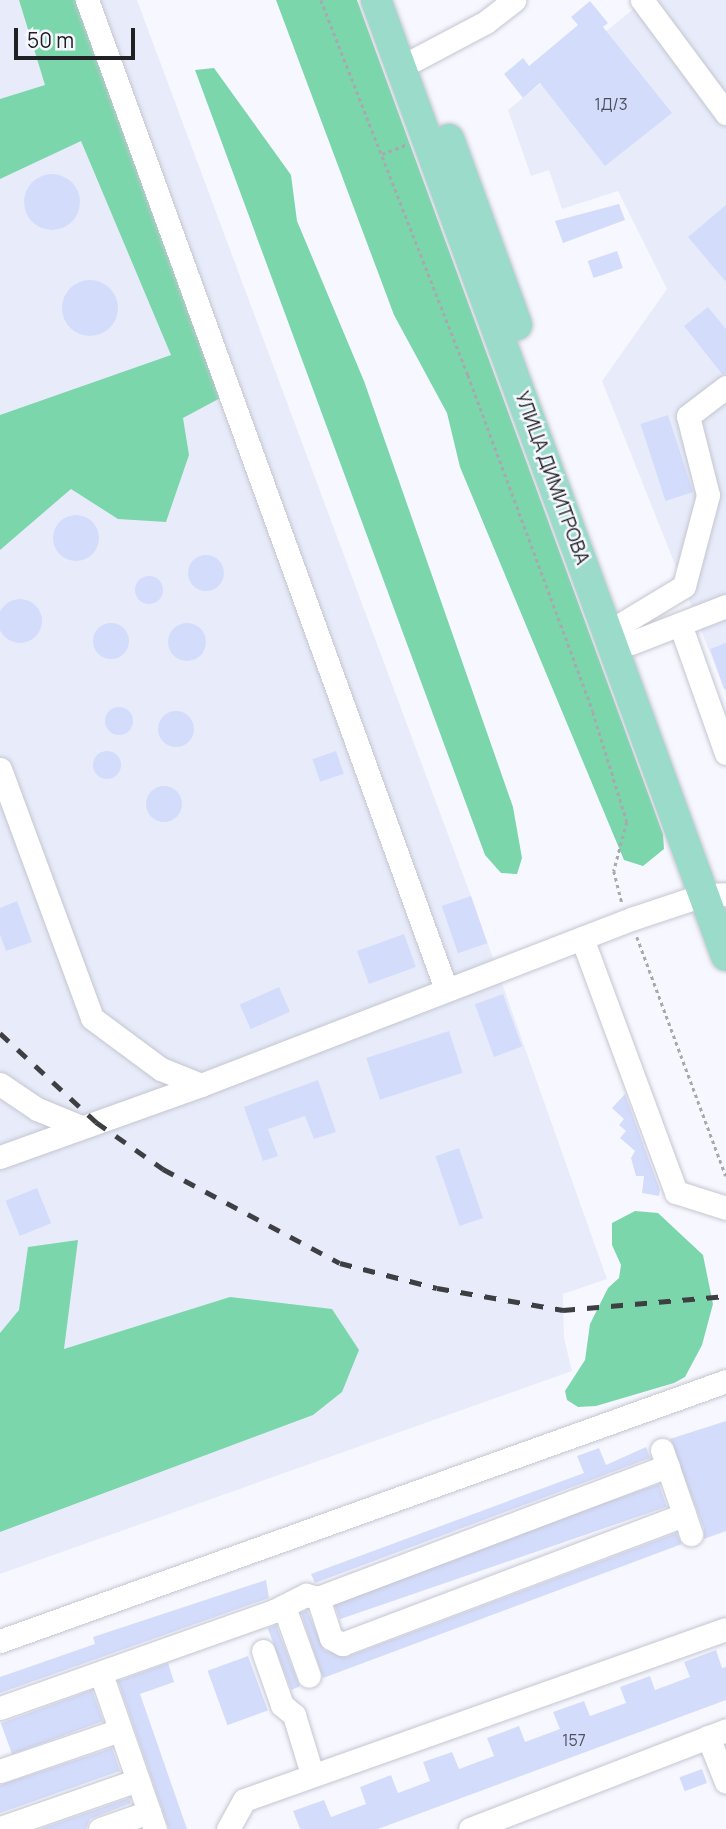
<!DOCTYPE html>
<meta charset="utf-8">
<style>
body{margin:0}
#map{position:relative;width:726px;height:1829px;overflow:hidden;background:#f7f8ff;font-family:Manrope,sans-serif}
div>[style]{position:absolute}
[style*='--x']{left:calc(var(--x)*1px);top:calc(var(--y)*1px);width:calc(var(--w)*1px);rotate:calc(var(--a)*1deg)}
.built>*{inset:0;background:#e8ecfa}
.forest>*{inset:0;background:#7bd6ab}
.building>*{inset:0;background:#d4dcfb;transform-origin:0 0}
.round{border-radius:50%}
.path>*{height:2.5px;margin-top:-1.25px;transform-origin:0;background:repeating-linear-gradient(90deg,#a8a9af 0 3.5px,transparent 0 7px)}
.roads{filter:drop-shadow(0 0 2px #c4c6d1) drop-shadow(0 0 2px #c4c6d1)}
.minor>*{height:23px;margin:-11.5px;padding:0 11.5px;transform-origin:11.5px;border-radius:11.5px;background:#fff}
.major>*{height:30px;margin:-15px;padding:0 15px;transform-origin:15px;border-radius:15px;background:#9adbca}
.rail>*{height:5px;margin-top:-2.5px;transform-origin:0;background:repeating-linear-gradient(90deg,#3e3f43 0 12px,transparent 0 24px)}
span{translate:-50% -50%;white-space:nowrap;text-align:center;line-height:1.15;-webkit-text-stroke:5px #f7f8ff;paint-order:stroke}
.number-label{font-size:16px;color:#4d505a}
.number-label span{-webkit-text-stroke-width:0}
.street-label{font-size:19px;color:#202125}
.scale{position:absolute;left:14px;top:28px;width:121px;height:32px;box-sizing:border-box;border:4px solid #202125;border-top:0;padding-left:9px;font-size:21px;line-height:24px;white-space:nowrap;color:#202125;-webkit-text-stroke:5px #f7f8ff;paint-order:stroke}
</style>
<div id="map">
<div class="built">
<div style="clip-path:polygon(0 0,137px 0,471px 896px,607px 1279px,563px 1294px,564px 1338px,572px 1371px,0 1574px)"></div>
<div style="clip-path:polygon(630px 0,726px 0,726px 693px,602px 381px,667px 289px,618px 191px,562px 209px,549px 170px,531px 176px,508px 110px,636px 7px)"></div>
</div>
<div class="forest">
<div style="clip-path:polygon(19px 0,79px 0,224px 396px,183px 418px,189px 455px,166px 522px,118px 519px,71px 489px,0 550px,0 415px,171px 355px,81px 141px,0 179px,0 99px,45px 85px)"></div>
<div style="clip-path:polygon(276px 0,357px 0,663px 834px,664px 849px,643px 866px,624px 860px,460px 467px,447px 413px,394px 315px)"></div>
<div style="clip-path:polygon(214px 68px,291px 175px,297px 221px,364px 381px,513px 807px,522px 858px,517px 874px,501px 873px,485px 855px,195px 70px)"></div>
<div style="clip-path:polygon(635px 1211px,658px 1213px,703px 1255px,713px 1304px,702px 1345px,685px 1377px,674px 1383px,596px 1406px,578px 1407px,567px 1400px,565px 1391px,585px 1360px,590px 1324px,608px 1288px,619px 1278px,621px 1265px,612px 1245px,612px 1223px)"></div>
<div style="clip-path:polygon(78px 1240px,64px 1349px,230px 1297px,332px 1309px,359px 1350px,342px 1392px,313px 1415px,0 1532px,0 1333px,19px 1310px,28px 1247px)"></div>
</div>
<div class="building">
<div style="clip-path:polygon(590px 1px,608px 23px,603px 27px,672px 113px,605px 166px,540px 83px,523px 98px,504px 74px,523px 58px,529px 66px,578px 25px,571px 17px)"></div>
<div class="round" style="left:24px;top:174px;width:56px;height:56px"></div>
<div style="clip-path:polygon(619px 204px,625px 220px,563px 243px,555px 221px)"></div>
<div style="clip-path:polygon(726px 205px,726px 282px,688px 237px)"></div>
<div style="left:617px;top:251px;width:18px;height:31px;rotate:71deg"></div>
<div class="round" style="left:62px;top:280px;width:56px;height:56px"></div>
<div style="clip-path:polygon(708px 307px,726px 329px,726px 373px,722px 374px,684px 326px)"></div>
<div style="left:668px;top:415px;width:81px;height:29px;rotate:72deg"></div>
<div class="round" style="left:53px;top:515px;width:46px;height:46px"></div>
<div class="round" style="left:188px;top:555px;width:36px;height:36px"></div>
<div class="round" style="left:135px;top:576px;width:28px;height:28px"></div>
<div class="round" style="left:-2px;top:599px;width:44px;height:44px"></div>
<div class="round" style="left:93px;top:623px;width:36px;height:36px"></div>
<div class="round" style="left:168px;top:623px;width:38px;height:38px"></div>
<div style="clip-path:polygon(726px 643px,726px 689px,724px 689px,710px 649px)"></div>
<div class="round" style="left:105px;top:707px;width:28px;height:28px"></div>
<div class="round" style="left:158px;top:711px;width:36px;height:36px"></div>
<div style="left:336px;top:751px;width:24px;height:25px;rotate:71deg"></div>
<div class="round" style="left:93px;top:751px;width:28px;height:28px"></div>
<div class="round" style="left:146px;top:786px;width:36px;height:36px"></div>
<div style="left:471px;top:896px;width:50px;height:31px;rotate:71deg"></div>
<div style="clip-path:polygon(17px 901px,32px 942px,6px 951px,0 935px,0 908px)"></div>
<div style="left:404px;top:934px;width:35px;height:50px;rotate:70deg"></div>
<div style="left:279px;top:987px;width:27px;height:43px;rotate:66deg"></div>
<div style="left:503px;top:994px;width:56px;height:30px;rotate:70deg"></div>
<div style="left:449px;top:1031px;width:44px;height:87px;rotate:72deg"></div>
<div style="clip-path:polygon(318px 1080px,336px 1132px,314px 1139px,305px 1116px,268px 1129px,278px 1156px,263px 1161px,244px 1107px)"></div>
<div style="clip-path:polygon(625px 1094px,660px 1190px,659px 1196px,642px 1193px,644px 1176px,636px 1176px,631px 1158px,635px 1151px,620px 1138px,626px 1131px,619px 1125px,624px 1119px,612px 1108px)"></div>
<div style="left:459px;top:1148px;width:74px;height:25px;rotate:71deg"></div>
<div style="left:37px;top:1188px;width:38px;height:34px;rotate:68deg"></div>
<div style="clip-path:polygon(726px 1421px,726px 1531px,704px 1539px,704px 1529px,670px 1439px)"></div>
<div style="clip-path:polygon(646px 1447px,650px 1458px,315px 1583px,311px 1574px,584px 1473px,577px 1456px,599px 1448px,606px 1465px)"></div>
<div style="left:659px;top:1484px;width:24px;height:346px;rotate:71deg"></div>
<div style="clip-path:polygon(676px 1533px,682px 1544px,323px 1678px,301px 1613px,307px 1610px,324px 1650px,346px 1657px)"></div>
<div style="clip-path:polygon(266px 1580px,269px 1598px,0 1693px,0 1677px,95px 1644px,93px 1637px)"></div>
<div style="left:276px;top:1625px;width:66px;height:9px;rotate:69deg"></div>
<div style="clip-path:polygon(716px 1650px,722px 1668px,726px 1667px,726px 1700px,378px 1829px,300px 1829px,293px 1811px,324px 1800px,331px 1817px,366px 1804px,360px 1787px,391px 1775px,398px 1793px,430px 1781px,423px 1762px,452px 1752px,459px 1769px,494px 1756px,487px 1738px,519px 1726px,525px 1742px,560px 1729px,553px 1712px,584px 1701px,590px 1716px,626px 1703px,620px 1687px,650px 1676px,655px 1690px,690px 1677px,684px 1662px)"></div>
<div style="left:248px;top:1656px;width:58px;height:43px;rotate:70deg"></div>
<div style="clip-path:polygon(168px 1663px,174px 1682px,140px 1694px,187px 1829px,169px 1829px,118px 1681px)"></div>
<div style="left:92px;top:1690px;width:33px;height:97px;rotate:70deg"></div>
<div style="clip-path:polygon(112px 1748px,120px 1771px,0 1813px,0 1785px)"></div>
<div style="left:702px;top:1769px;width:15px;height:24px;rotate:70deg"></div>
<div style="clip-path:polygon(129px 1798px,131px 1803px,90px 1819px,86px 1829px,40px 1829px)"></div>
</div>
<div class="path">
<div style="--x:321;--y:0;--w:403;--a:68.6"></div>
<div style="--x:468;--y:375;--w:359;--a:69.6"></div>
<div style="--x:593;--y:712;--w:115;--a:72.8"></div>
<div style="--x:627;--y:822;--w:51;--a:104.9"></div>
<div style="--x:614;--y:871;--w:32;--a:76"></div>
<div style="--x:382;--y:154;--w:25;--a:-21"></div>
<div style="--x:637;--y:937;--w:255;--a:69.6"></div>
</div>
<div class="roads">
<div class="minor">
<div style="--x:87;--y:0;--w:1052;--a:70.05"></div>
<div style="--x:642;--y:0;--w:141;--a:53.4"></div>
<div style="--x:401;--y:67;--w:96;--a:-27.9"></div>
<div style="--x:486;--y:22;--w:36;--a:-38"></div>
<div style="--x:623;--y:623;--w:71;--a:-31.2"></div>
<div style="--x:684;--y:586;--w:94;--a:-75.2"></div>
<div style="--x:708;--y:495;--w:81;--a:-104.2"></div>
<div style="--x:688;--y:416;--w:48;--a:-37.3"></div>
<div style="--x:680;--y:624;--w:137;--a:70.4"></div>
<div style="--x:631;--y:643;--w:102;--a:-21.3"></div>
<div style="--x:0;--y:769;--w:265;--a:69.7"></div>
<div style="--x:92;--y:1018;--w:86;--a:36.5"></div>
<div style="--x:161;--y:1069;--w:43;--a:21.8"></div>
<div style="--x:201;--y:1085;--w:461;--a:-21.1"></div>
<div style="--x:631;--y:919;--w:76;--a:-18.4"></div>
<div style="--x:703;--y:895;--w:23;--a:-2"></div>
<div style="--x:582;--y:938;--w:271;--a:69.7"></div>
<div style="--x:676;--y:1192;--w:52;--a:17.7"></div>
<div style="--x:0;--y:1084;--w:45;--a:34"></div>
<div style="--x:37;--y:1109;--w:48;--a:22.2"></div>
<div style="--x:0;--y:1157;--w:214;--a:-19.7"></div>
<div style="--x:662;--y:1450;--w:89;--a:71"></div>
<div style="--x:318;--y:1598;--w:42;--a:72"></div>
<div style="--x:331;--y:1638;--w:13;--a:29"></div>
<div style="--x:342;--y:1644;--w:366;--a:-20.7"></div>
<div style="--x:284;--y:1607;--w:73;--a:70.1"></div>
<div style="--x:0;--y:1641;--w:771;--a:-19.7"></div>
<div style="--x:263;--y:1651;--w:57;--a:70.6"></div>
<div style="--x:282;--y:1705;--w:16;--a:40"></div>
<div style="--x:294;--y:1715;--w:62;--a:73"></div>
<div style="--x:101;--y:1674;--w:164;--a:70.8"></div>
<div style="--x:0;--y:1708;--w:291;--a:-19.5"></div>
<div style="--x:274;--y:1611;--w:36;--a:-27"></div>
<div style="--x:306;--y:1595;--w:12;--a:14"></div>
<div style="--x:318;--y:1598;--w:374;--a:-20.7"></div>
<div style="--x:708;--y:1737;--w:48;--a:68.2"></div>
<div style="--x:0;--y:1771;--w:127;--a:-18.9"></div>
<div style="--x:0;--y:1828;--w:146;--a:-19.2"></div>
<div style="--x:100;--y:1829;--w:52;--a:-19.1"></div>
<div style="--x:228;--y:1829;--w:33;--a:-61"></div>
<div style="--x:244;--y:1800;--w:511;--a:-19.53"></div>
<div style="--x:470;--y:1829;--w:274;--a:-21.1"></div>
</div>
<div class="major">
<div style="--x:376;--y:0;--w:1018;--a:69.89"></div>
<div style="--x:449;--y:139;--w:198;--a:69.9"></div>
</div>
</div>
<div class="rail">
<div style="--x:0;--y:1033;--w:131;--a:42.8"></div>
<div style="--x:96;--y:1122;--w:82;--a:35"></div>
<div style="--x:163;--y:1169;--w:200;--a:28"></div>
<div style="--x:340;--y:1263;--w:100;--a:14.5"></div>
<div style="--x:437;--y:1288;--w:128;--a:9.9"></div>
<div style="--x:563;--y:1310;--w:164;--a:-4.9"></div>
</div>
<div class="number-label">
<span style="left:611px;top:104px">1Д/3</span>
<span style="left:574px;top:1740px">157</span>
</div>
<div class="street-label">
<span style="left:552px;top:478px;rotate:70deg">УЛИЦА ДИМИТРОВА</span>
</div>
<div class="scale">50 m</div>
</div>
